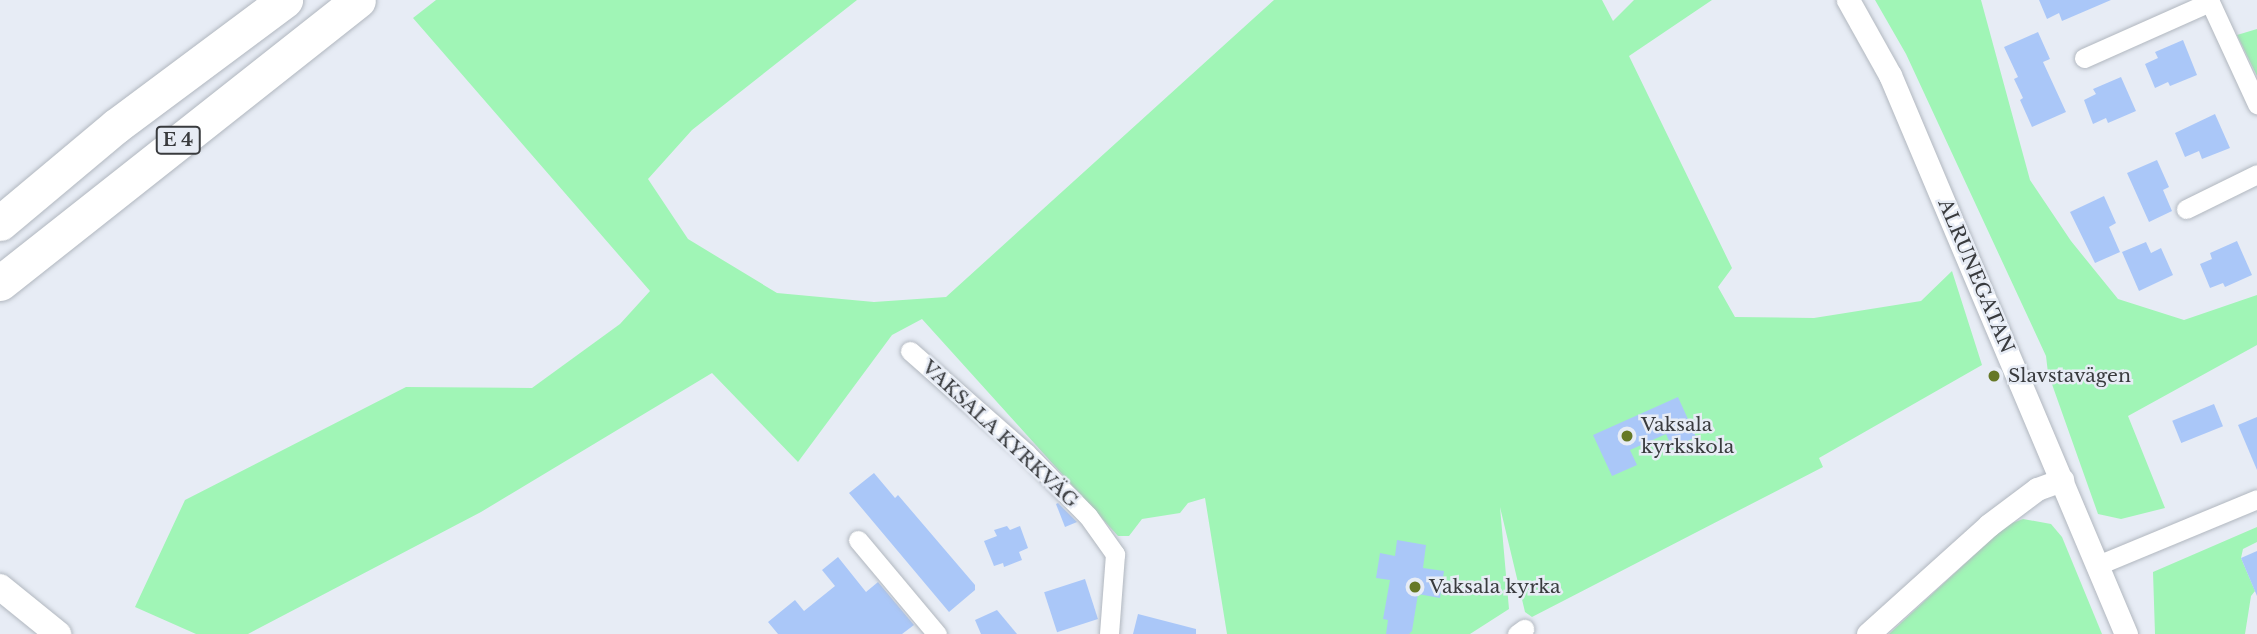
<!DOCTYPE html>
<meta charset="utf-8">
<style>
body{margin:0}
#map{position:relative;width:2257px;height:634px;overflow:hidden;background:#e7ecf5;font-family:"Libre Baskerville",serif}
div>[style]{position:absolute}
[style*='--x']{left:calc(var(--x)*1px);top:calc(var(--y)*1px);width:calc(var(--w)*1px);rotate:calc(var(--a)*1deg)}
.green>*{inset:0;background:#a0f5b6}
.building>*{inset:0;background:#aac7f8;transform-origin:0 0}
.roads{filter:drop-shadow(0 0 2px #b1b7bf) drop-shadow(0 0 2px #b1b7bf)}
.minor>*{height:19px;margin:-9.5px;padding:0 9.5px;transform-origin:9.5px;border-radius:9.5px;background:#fff}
.tertiary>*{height:23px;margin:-11.5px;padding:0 11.5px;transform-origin:11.5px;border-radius:11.5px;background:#fff}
.secondary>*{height:26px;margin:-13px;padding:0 13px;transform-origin:13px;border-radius:13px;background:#fff}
.motorway>*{height:35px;margin:-17.5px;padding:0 17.5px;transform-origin:17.5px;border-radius:17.5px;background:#fff}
.dots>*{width:19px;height:19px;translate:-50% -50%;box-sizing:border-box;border:4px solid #e7ecf5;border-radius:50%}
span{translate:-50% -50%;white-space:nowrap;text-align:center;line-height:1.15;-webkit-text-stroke:5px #e7ecf5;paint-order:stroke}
.shield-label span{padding:2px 5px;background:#e7ecf5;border:2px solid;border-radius:5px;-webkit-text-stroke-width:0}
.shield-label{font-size:18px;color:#393b3e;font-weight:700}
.street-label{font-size:19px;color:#393b3e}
.poi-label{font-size:19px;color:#393b3e}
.left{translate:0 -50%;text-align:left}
</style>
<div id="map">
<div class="green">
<div style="clip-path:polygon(436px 0,857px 0,692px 130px,648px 179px,688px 239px,777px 293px,874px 302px,946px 297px,1274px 0,1602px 0,1613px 21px,1634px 0,1712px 0,1629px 56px,1732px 268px,1718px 287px,1735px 317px,1814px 318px,1921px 301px,1952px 271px,1982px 365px,1819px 458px,1823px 467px,1532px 617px,1525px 612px,1500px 507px,1509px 609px,1470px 634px,1227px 634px,1205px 498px,1188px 503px,1180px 513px,1142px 519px,1129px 536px,1118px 536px,922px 319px,892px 335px,798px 462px,712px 373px,481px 512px,248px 634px,196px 634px,135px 607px,185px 500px,406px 387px,532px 388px,620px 324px,650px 291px,413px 18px)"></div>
<div style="clip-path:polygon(1875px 0,1981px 0,2030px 180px,2071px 241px,2118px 299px,2184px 320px,2257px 295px,2257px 345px,2128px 416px,2165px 508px,2121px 519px,2098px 514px,2048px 373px,2046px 356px,1906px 54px)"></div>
<div style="clip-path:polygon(2257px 29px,2257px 76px,2237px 35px)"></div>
<div style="clip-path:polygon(2023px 519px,2051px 524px,2062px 537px,2102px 634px,1889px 634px,2007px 525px)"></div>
<div style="clip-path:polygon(2257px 527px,2257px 542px,2243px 549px,2241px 558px,2255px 591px,2251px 596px,2245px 634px,2155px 634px,2153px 572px)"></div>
</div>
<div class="building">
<div style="clip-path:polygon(2039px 0,2111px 0,2062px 21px,2059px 13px,2047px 19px)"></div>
<div style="clip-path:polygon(2038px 32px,2050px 59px,2043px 62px,2066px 112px,2032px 127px,2020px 100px,2023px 98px,2014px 79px,2018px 77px,2004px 47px)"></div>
<div style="clip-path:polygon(2183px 40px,2197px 75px,2170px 86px,2168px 82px,2155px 88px,2145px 64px,2158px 58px,2155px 52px)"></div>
<div style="clip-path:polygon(2121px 77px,2136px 111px,2108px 123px,2106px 118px,2093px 124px,2084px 100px,2096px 94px,2093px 89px)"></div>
<div style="clip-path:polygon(2215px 114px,2230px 148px,2202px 159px,2199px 151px,2185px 157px,2175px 133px)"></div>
<div style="clip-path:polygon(2157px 160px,2169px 187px,2163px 190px,2172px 211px,2149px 222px,2127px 173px)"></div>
<div style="clip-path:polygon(2104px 196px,2116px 223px,2109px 227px,2120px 252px,2095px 263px,2070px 212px)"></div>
<div style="clip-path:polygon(2237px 241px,2252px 275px,2225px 287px,2223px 283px,2210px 288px,2200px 264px,2212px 259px,2210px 253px)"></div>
<div style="clip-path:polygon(2146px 242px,2151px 253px,2161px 248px,2173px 275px,2139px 291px,2122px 252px)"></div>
<div style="clip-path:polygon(1678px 397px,1696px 437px,1672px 448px,1666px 434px,1630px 450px,1637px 465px,1612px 476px,1593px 435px)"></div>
<div style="left:2214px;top:404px;width:24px;height:45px;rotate:68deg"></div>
<div style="clip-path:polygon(2257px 417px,2257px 470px,2238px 425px)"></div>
<div style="clip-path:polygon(874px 473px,895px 498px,898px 495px,975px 585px,975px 590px,949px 612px,849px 493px)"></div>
<div style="clip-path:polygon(1058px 503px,1077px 522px,1065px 527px,1056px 504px)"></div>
<div style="clip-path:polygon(1007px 526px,1010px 530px,1020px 526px,1028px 548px,1019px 552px,1022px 560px,1004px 567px,1003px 563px,994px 566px,984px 541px,997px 536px,994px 530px)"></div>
<div style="clip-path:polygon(1397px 540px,1426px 545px,1423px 568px,1444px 571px,1440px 598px,1418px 594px,1412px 631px,1409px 634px,1386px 634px,1388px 620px,1383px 619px,1390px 580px,1376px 578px,1380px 553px,1395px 556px)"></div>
<div style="clip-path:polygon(2257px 551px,2257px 596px,2241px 558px)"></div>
<div style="clip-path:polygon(838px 557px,866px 592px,878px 582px,914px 625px,902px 634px,778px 634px,768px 622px,795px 600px,804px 611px,835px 586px,822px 570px)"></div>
<div style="left:1085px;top:579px;width:42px;height:43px;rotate:72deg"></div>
<div style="clip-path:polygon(997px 610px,1017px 634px,981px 634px,975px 620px)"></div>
<div style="clip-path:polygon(1138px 614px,1196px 629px,1196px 634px,1133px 634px)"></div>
</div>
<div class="roads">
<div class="minor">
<div style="--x:2209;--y:0;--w:115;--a:65.2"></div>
<div style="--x:2084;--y:58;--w:138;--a:-24"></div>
<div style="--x:2186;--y:209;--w:79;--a:-26.2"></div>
<div style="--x:910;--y:351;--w:154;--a:41.3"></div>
<div style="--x:1026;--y:453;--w:88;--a:45.5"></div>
<div style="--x:1088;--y:516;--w:47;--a:54.6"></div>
<div style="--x:1115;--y:554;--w:80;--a:94.3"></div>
<div style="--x:858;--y:540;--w:123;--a:50"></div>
<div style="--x:2098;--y:565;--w:172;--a:-22.5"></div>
<div style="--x:1517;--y:634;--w:9;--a:-36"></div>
</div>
<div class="tertiary">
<div style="--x:1848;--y:0;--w:86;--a:60.8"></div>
<div style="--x:1890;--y:75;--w:607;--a:67.11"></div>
<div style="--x:1868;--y:634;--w:163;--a:-42"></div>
<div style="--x:1989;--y:525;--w:60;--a:-36.9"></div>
<div style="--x:2037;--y:489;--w:27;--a:-20"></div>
</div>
<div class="secondary">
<div style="--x:0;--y:587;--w:75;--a:39"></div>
</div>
<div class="motorway">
<div style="--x:0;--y:223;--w:151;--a:-39.9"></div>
<div style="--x:116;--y:126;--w:211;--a:-36.7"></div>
<div style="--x:0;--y:283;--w:456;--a:-38.3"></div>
</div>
</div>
<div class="dots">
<div style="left:1994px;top:376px;background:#667826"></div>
<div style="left:1627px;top:436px;background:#667826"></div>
<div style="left:1415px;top:587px;background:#667826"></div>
</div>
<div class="shield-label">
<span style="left:178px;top:140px">E 4</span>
</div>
<div class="street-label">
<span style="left:1976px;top:276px;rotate:67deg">ALRUNEGATAN</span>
<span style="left:1000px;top:434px;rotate:43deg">VAKSALA KYRKVÄG</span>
</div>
<div class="poi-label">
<span class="left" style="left:2008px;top:376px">Slavstavägen</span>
<span class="left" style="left:1641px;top:436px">Vaksala<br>kyrkskola</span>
<span class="left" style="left:1429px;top:587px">Vaksala kyrka</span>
</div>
</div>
